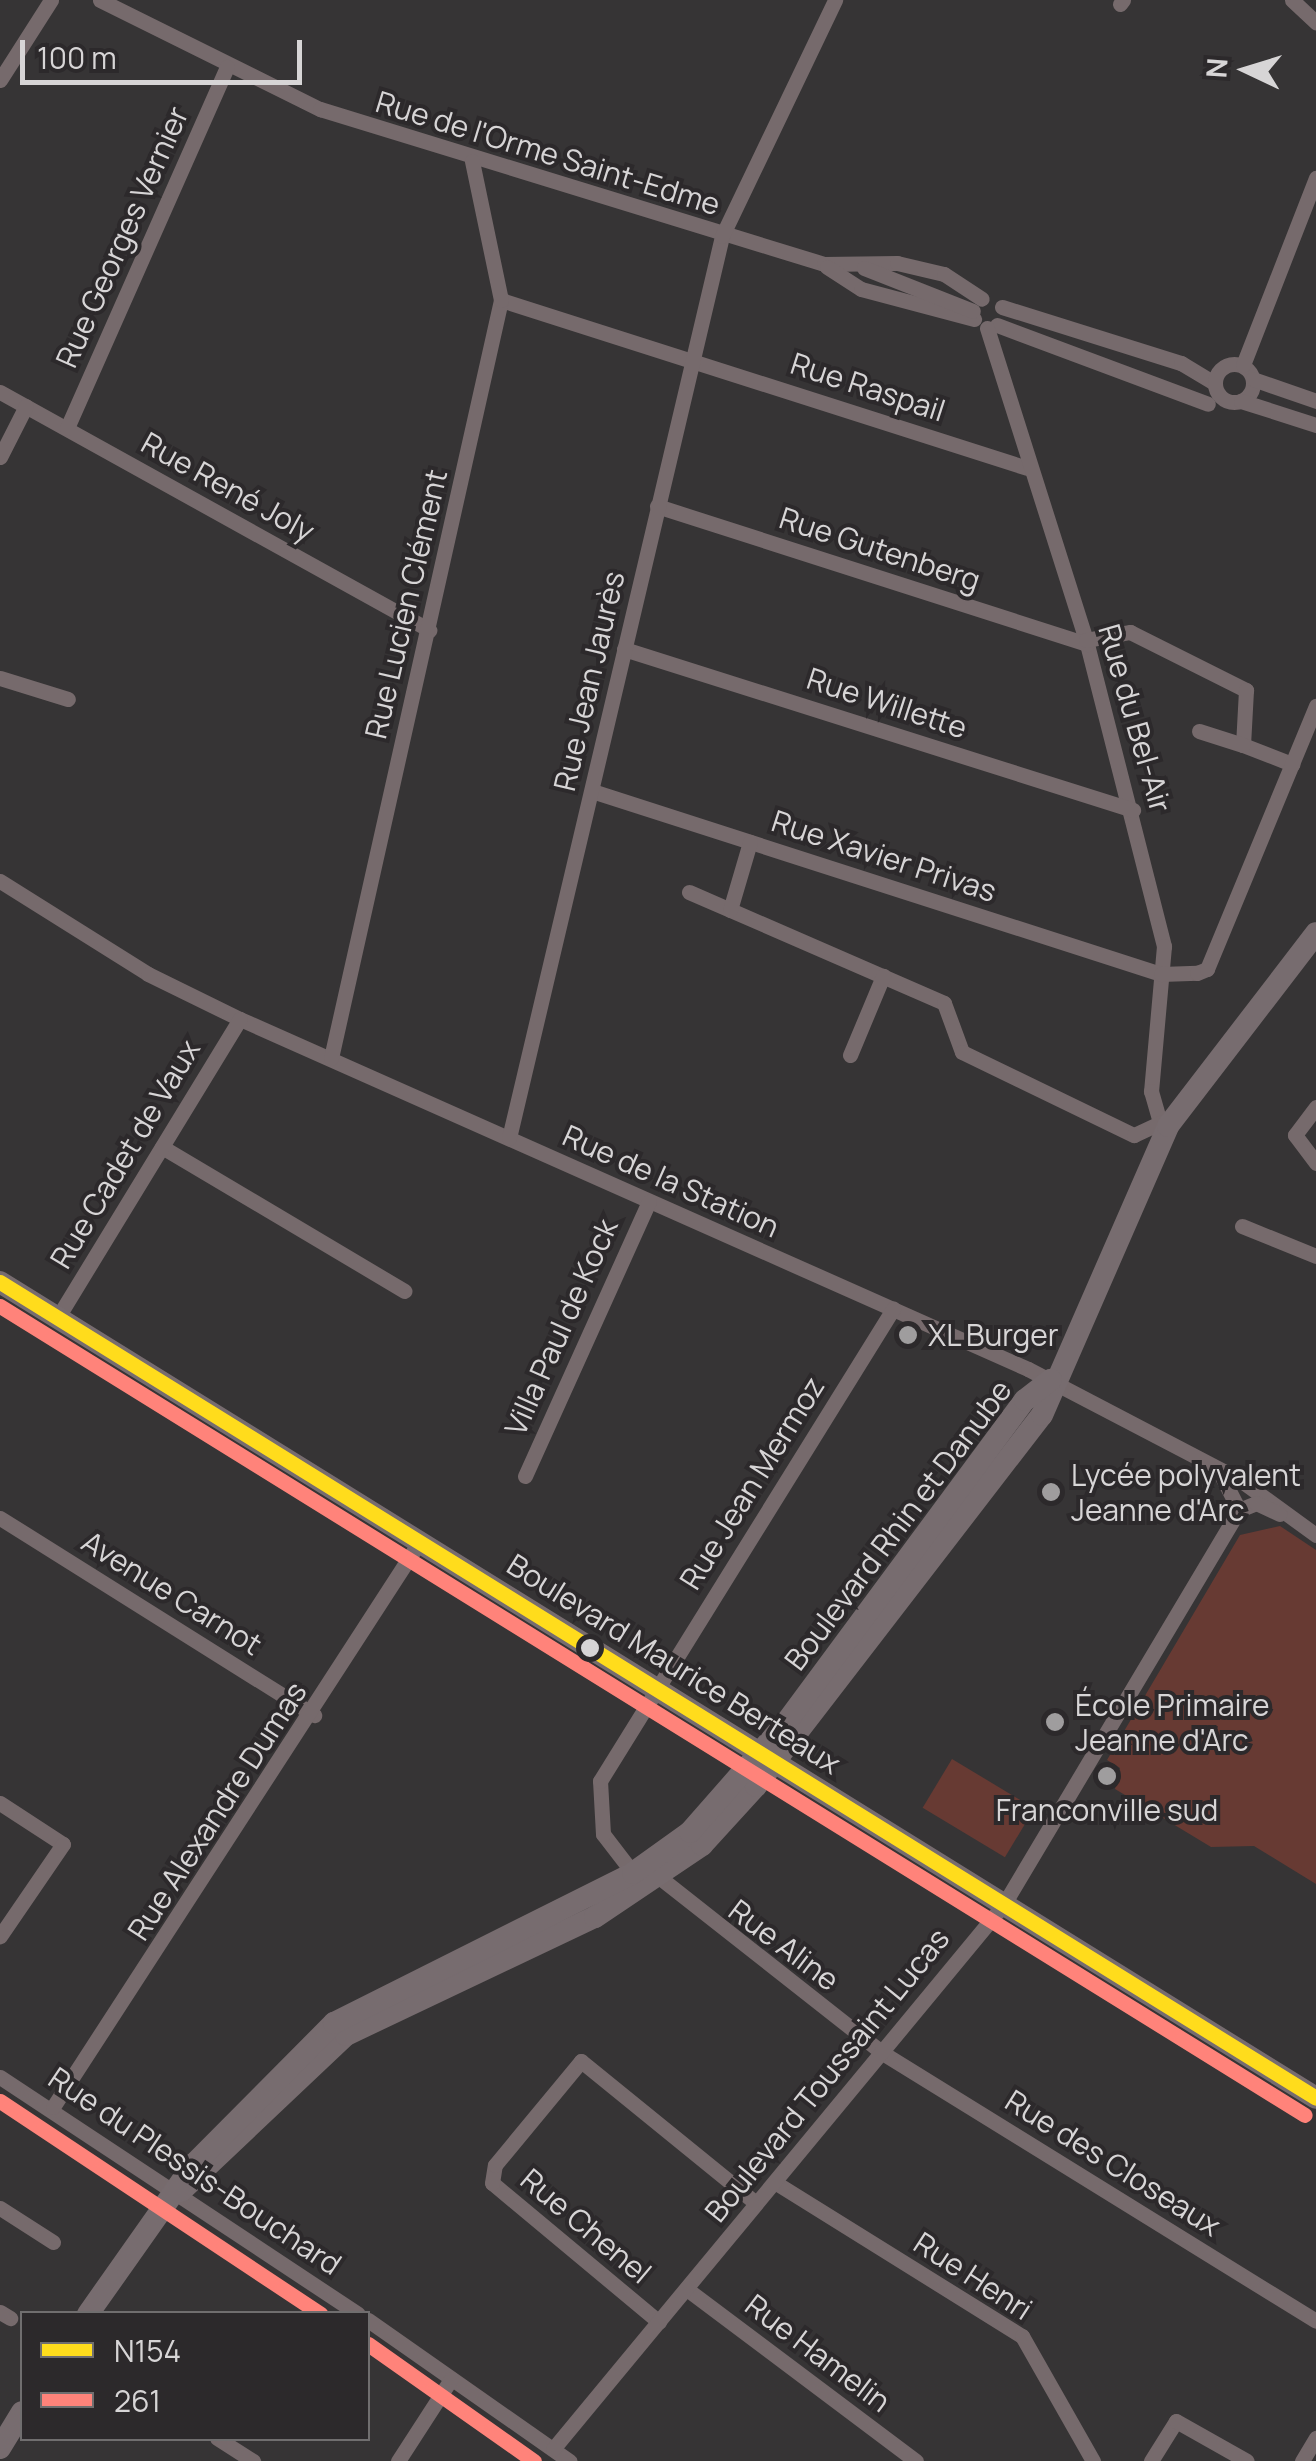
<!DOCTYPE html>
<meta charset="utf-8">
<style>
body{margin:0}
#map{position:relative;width:1316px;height:2461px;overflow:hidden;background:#363435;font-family:Manrope,sans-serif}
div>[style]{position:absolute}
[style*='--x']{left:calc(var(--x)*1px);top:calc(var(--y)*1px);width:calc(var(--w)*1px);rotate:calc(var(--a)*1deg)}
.green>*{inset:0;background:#673a33;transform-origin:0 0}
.street>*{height:15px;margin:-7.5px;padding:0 7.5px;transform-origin:7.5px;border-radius:7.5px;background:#766a6c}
.street>.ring{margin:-7.5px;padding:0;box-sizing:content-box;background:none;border:15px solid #766a6c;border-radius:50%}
.secondary>*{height:22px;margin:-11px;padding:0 11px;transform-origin:11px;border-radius:11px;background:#776c6f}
.bus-1>*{height:15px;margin:-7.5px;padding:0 7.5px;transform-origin:7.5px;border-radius:7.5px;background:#ffdc1c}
.bus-2>*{height:15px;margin:-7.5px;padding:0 7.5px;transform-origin:7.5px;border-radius:7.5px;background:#ff837a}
.dots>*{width:28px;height:28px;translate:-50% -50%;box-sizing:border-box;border:5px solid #2c292b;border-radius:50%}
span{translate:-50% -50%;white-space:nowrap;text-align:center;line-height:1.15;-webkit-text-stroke:8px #2c292b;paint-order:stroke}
.street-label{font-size:30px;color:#d7d5d6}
.poi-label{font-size:30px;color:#d7d5d6}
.left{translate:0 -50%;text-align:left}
.legend{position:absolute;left:20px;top:2311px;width:350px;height:130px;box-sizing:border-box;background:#2c292b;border:2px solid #706e6f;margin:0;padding:12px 18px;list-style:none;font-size:30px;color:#d7d5d6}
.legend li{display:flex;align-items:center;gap:20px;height:50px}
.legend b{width:50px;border:2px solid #706e6f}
.north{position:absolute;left:1196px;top:20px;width:100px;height:100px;-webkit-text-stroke:8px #2c292b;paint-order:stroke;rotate:274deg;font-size:28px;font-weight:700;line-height:40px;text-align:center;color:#d7d5d6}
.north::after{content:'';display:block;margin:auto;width:35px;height:45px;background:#d7d5d6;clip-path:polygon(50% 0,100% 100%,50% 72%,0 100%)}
.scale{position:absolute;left:20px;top:40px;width:282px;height:45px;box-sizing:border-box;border:5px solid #d7d5d6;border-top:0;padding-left:12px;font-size:30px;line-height:35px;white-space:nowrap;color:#d7d5d6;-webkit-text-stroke:8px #2c292b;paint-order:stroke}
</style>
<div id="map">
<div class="green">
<div style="clip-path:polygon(1280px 1526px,1316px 1550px,1316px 1884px,1254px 1846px,1211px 1847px,1130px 1798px,1115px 1789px,1120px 1768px,1107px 1760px,1240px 1535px)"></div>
<div style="left:952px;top:1759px;width:96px;height:57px;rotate:31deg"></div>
</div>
<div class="street">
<div style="--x:100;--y:0;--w:246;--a:26.4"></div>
<div style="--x:320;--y:109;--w:527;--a:17.09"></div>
<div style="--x:824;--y:264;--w:73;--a:-0.8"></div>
<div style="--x:897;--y:263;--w:48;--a:13.2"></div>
<div style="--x:944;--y:274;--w:45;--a:33.3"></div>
<div style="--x:1292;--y:0;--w:33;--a:43"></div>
<div style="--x:1120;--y:4;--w:5;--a:-53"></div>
<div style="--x:0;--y:80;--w:95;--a:-57.5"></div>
<div style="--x:827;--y:267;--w:40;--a:32.9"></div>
<div style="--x:861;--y:289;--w:117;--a:14.9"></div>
<div style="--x:864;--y:268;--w:117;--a:21.5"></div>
<div style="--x:501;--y:300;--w:552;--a:17.71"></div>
<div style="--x:1002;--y:307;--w:188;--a:17.4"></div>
<div style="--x:1181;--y:363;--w:39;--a:31"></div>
<div style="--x:997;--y:325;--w:225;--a:20.5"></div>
<div style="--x:987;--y:328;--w:331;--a:72.4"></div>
<div style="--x:1087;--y:644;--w:312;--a:75.7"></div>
<div style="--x:1164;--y:946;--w:146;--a:95.1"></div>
<div style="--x:1151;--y:1091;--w:33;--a:74"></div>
<div class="ring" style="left:1215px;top:364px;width:23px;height:23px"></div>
<div style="--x:1243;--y:365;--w:201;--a:-68.7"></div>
<div style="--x:1253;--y:379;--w:67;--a:19.2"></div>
<div style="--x:0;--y:392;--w:491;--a:29"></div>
<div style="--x:1241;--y:401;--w:79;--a:17.7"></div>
<div style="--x:67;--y:428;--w:395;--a:-66.1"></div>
<div style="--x:0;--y:457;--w:57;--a:-63"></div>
<div style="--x:657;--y:506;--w:452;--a:17.8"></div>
<div style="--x:1086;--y:640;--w:45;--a:-10.3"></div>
<div style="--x:1130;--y:632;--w:130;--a:26.6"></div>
<div style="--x:1246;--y:690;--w:55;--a:93.1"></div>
<div style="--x:1243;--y:745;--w:53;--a:21.2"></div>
<div style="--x:624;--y:649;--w:534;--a:17.55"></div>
<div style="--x:0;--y:678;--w:71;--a:17.2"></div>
<div style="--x:1199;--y:731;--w:46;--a:17.7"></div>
<div style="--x:592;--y:791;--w:598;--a:17.83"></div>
<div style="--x:1161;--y:974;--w:36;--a:-2"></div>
<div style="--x:1197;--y:973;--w:11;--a:-22"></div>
<div style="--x:1207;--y:969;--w:285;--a:-67.5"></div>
<div style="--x:0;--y:881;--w:175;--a:32.1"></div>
<div style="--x:148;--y:974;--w:102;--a:26.1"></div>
<div style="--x:240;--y:1019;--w:862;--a:23.95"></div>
<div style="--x:1028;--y:1369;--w:239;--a:27.6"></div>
<div style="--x:1240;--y:1480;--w:94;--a:35.9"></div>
<div style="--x:689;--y:892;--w:278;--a:23.5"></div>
<div style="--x:944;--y:1003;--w:52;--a:69.8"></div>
<div style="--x:962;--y:1052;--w:191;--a:25.8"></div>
<div style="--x:1134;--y:1135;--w:29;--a:-25"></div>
<div style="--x:730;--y:910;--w:71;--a:-73.6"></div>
<div style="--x:850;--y:1055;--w:86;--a:-67.3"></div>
<div style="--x:331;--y:1058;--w:777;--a:-77.36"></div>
<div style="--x:501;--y:300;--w:142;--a:-101.8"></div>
<div style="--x:1316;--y:1107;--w:35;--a:127"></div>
<div style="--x:1295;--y:1135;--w:35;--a:53"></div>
<div style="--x:509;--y:1138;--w:927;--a:-76.71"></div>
<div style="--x:722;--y:236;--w:262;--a:-64.4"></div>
<div style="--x:162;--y:1147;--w:282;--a:30.7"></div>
<div style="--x:1242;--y:1226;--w:80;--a:22.1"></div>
<div style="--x:58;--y:1317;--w:349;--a:-58.6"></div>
<div style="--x:1220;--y:1473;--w:42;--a:62.8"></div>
<div style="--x:525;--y:1476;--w:301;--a:-65.7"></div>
<div style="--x:0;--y:1518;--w:371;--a:32.1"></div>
<div style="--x:0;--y:1803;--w:75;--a:33.1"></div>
<div style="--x:63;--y:1844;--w:112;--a:124.4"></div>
<div style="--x:633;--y:1873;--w:49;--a:-127.6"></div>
<div style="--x:603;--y:1834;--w:53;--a:-93.2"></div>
<div style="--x:600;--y:1781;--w:556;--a:-58.17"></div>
<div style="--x:659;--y:1877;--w:283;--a:38.2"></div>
<div style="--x:881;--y:2052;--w:511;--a:31.73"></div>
<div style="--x:0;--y:2077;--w:429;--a:33.5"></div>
<div style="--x:53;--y:2107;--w:675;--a:-57.04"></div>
<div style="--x:776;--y:2183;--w:290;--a:31.9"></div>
<div style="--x:1022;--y:2336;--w:144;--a:60.4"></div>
<div style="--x:0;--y:2208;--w:63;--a:32.7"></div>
<div style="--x:688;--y:2290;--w:285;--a:36.9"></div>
<div style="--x:0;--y:2312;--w:12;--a:31"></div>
<div style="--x:368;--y:2320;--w:246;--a:35"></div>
<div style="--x:659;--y:2322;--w:217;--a:-140.2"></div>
<div style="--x:492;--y:2183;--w:18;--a:-81"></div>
<div style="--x:495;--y:2165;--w:135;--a:-50.4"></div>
<div style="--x:581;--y:2061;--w:225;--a:39.1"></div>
<div style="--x:217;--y:2438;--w:43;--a:32.6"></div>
<div style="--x:553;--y:2449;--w:707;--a:-50.39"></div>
<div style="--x:1004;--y:1904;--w:459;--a:-59.2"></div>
<div style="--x:1239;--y:1510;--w:18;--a:-22"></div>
<div style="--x:1256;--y:1503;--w:26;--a:25"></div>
<div style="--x:398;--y:2461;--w:98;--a:-57.1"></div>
<div style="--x:1151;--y:2461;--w:47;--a:-58"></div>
<div style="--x:1176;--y:2421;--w:81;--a:29.4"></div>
<div style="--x:1302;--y:2461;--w:27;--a:-59"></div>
</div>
<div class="secondary">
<div style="--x:0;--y:1282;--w:1548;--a:31.8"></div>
<div style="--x:181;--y:2191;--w:227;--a:-43.4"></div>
<div style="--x:346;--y:2035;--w:276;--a:-25.4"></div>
<div style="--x:595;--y:1917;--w:129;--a:-33.9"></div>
<div style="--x:702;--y:1845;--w:80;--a:-47.5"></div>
<div style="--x:756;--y:1786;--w:468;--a:-52.4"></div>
<div style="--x:1042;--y:1415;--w:315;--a:-66.4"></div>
<div style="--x:1168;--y:1126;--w:243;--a:-52.5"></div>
<div style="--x:88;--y:2314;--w:184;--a:-54.8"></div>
<div style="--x:194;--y:2164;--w:199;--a:-45.2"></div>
<div style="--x:334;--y:2023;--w:335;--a:-26.6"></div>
<div style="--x:633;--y:1873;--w:70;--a:-35.7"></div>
<div style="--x:690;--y:1832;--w:144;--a:-48.7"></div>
<div style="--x:785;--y:1724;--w:403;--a:-53.5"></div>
<div style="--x:1025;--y:1400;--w:33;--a:-38"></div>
<div style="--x:0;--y:2448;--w:42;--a:-58.6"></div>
</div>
<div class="bus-1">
<div style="--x:0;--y:1282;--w:1548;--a:31.8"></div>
</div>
<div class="bus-2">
<div style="--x:0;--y:1306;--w:1535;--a:31.8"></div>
<div style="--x:0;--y:2101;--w:385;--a:33.6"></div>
<div style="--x:368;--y:2344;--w:203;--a:35.2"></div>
</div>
<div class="dots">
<div style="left:908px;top:1335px;background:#9f9d9e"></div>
<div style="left:1051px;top:1492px;background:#9f9d9e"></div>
<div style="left:590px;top:1648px;background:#d7d5d6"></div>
<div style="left:1055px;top:1722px;background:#9f9d9e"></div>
<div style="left:1107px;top:1776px;background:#9f9d9e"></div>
</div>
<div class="street-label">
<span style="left:548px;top:153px;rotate:17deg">Rue de l'Orme Saint-Edme</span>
<span style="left:122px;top:237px;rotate:-66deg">Rue Georges Vernier</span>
<span style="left:868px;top:387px;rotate:18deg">Rue Raspail</span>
<span style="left:228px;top:487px;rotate:29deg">Rue René Joly</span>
<span style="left:880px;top:549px;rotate:18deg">Rue Gutenberg</span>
<span style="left:406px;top:604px;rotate:-77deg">Rue Lucien Clément</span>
<span style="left:589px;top:681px;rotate:-77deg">Rue Jean Jaurès</span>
<span style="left:887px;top:703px;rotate:18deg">Rue Willette</span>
<span style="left:1135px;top:718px;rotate:74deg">Rue du Bel-Air</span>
<span style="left:884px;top:856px;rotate:18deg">Rue Xavier Privas</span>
<span style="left:125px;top:1154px;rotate:-59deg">Rue Cadet de Vaux</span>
<span style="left:671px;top:1181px;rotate:24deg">Rue de la Station</span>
<span style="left:561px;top:1327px;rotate:-66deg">Villa Paul de Kock</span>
<span style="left:752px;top:1483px;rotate:-58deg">Rue Jean Mermoz</span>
<span style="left:898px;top:1525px;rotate:-53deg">Boulevard Rhin et Danube</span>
<span style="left:172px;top:1593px;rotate:32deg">Avenue Carnot</span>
<span style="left:674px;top:1664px;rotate:32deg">Boulevard Maurice Berteaux</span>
<span style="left:217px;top:1811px;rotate:-57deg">Rue Alexandre Dumas</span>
<span style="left:784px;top:1945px;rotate:37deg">Rue Aline</span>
<span style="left:827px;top:2075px;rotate:-51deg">Boulevard Toussaint Lucas</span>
<span style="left:1113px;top:2163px;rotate:32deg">Rue des Closeaux</span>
<span style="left:195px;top:2171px;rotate:34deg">Rue du Plessis-Bouchard</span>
<span style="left:586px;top:2226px;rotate:40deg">Rue Chenel</span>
<span style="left:973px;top:2276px;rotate:33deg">Rue Henri</span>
<span style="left:818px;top:2353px;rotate:37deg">Rue Hamelin</span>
</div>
<div class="poi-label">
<span class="left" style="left:928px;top:1335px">XL Burger</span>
<span class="left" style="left:1071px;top:1492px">Lycée polyvalent<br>Jeanne d'Arc</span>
<span class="left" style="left:1075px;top:1722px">École Primaire<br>Jeanne d'Arc</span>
<span style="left:1107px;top:1810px">Franconville sud</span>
</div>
<ul class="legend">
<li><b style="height:12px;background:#ffdc1c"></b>N154</li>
<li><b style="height:12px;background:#ff837a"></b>261</li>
</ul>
<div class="north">N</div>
<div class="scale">100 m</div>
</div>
